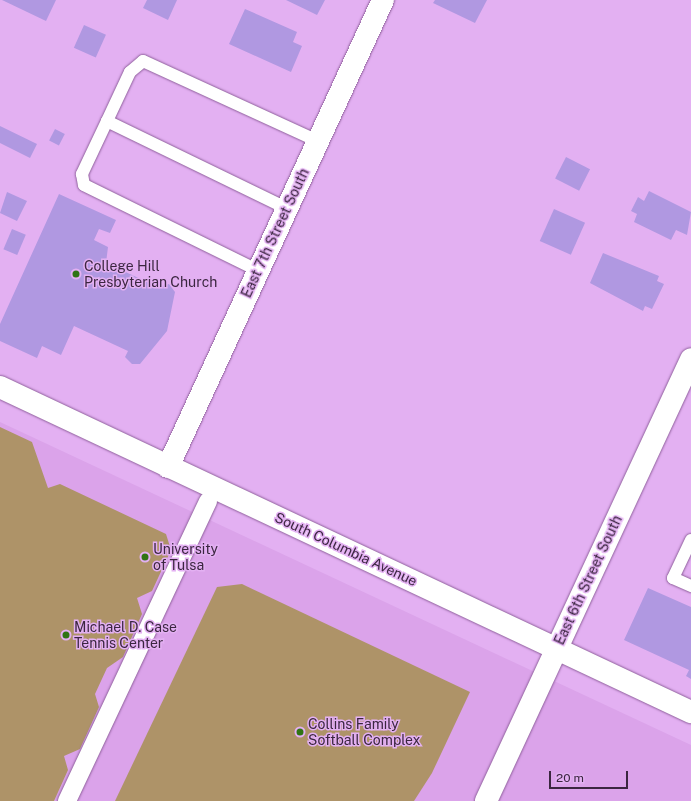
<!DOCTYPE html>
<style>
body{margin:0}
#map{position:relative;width:691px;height:801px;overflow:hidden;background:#e3b0f2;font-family:"Public Sans",sans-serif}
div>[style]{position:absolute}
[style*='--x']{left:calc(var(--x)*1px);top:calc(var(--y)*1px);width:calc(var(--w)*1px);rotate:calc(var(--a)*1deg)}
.built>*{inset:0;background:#dba3ea}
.green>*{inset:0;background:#ae9368}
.building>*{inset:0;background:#b098e1;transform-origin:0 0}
.roads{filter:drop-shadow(0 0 1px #8f609c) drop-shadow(0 0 1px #8f609c)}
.service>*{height:12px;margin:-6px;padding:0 6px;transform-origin:6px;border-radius:6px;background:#fff}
.pedestrian>*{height:18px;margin:-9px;padding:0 9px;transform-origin:9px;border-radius:9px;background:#fff}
.minor>*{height:22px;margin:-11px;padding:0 11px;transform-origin:11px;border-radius:11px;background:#fff}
.tertiary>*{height:22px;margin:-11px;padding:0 11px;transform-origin:11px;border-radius:11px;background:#fff}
.dots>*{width:11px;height:11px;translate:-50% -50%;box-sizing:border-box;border:2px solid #e3b0f2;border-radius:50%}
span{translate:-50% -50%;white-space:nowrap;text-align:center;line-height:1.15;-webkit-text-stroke:3px #e3b0f2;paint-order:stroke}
.street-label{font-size:14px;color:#3b2640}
.poi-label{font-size:14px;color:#3b2640}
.left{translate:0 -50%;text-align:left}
.scale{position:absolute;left:549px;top:771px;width:79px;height:18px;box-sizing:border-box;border:2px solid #3b2640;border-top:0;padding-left:5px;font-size:12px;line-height:14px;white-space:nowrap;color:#3b2640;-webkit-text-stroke:3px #e3b0f2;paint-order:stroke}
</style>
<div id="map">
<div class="built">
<div style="clip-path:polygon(0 422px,691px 745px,691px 801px,0 801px)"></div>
</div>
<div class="green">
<div style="clip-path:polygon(0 427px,32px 442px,48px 488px,60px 484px,166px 534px,171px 550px,152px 591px,137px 598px,142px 614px,123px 657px,107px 668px,95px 694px,99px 707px,80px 749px,64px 756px,68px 770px,54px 801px,0 801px)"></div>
<div style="clip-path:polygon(242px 584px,470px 692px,432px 773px,414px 801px,115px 801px,217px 587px)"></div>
</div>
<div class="building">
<div style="clip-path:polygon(2px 0,56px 0,46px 21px)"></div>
<div style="clip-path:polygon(147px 0,177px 0,168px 20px,143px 8px)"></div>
<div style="clip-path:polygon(286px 0,325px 0,317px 15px)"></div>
<div style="clip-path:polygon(435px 0,487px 0,475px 23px,433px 3px)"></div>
<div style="clip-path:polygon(245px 9px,297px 32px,293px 42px,302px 46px,291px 72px,229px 44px)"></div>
<div style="left:84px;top:25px;width:24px;height:25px;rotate:24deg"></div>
<div style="clip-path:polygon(0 126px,37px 144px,30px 158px,0 143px)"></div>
<div style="left:55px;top:129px;width:11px;height:13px;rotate:27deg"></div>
<div style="left:566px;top:157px;width:27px;height:24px;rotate:27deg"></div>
<div style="clip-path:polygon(649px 191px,691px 212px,687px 235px,676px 230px,671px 240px,634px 222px,637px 214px,631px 211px,638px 197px,644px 201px)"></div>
<div style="clip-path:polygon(7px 192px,27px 201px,17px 221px,0 213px)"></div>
<div style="clip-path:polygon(59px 194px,116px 220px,110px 233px,99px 229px,94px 240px,108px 247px,106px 263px,158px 287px,169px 284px,175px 292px,167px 331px,140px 364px,132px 364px,125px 357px,128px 351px,74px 326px,61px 355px,42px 346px,37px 358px,0 341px,0 324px)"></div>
<div style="left:554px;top:209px;width:34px;height:35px;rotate:24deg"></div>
<div style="left:12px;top:229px;width:15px;height:22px;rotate:23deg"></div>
<div style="clip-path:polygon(603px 253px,659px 276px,657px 281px,664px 284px,652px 309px,645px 306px,643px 311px,590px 283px)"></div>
<div style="clip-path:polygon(648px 588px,691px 607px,691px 679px,686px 676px,689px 670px,624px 640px)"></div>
</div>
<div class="roads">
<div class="service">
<div style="--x:107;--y:121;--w:59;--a:115.3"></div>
<div style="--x:82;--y:174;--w:11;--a:80"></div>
<div style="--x:84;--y:185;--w:193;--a:26.2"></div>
<div style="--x:286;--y:208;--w:199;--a:-154.1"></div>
<div style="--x:107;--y:121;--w:54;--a:-64.9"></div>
<div style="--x:130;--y:72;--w:17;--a:-40"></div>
<div style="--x:143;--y:61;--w:192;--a:24.6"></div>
<div style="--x:691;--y:540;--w:42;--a:115.3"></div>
<div style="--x:673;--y:578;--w:20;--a:24"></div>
</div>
<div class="pedestrian">
<div style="--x:67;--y:801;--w:331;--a:-64.8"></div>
</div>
<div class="minor">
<div style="--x:0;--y:387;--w:764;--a:25.19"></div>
<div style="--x:168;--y:467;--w:514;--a:-65.28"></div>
</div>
<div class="tertiary">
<div style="--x:486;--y:801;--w:487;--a:-65.1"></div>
</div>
</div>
<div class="dots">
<div style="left:76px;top:274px;background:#307414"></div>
<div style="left:145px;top:557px;background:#307414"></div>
<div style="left:66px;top:635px;background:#307414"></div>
<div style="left:300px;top:732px;background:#307414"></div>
</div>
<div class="street-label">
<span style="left:275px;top:233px;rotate:-65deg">East 7th Street South</span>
<span style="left:346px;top:549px;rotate:25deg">South Columbia Avenue</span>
<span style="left:588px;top:580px;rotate:-65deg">East 6th Street South</span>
</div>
<div class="poi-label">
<span class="left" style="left:84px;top:274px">College Hill<br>Presbyterian Church</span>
<span class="left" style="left:153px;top:557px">University<br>of Tulsa</span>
<span class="left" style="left:74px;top:635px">Michael D. Case<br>Tennis Center</span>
<span class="left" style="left:308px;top:732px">Collins Family<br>Softball Complex</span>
</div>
<div class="scale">20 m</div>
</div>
